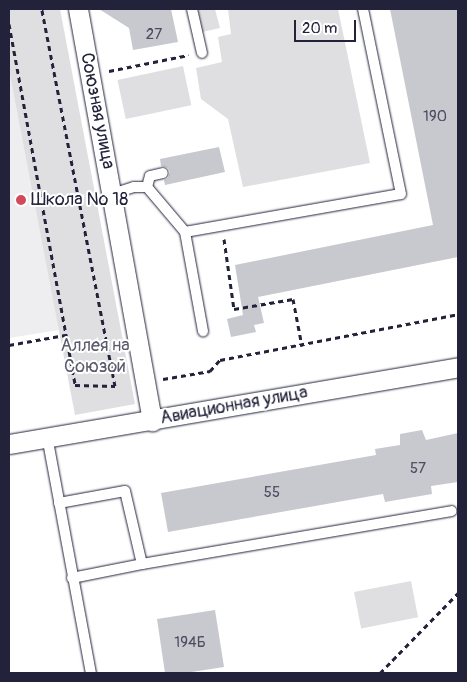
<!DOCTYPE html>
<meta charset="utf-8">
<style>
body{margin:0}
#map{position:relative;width:467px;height:682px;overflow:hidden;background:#fff;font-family:Pangolin,sans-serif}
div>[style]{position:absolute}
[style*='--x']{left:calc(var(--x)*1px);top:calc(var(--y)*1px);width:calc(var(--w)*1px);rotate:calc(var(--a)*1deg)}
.built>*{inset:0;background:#eeeef1}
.green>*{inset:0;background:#dfdfe2;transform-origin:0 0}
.building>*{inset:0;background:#c8c8cf}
.path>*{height:3px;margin-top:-1.5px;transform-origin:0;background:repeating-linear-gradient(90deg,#22223b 0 5px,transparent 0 9px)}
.roads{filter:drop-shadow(0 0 1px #22223b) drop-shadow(0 0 1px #22223b)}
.lane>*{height:10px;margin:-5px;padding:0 5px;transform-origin:5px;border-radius:5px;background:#fff}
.street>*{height:19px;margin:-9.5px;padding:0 9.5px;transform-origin:9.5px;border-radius:9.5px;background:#fff}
.dots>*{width:14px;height:14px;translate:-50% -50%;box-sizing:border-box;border:2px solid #fff;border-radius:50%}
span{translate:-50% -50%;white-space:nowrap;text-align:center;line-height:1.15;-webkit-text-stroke:4px #fff;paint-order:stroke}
.number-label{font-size:15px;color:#4c4c60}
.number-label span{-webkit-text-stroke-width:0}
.street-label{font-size:18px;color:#22223b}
.poi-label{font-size:18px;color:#22223b}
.left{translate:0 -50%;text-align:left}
.park-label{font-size:18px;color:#5b5b6d}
.frame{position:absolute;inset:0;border:10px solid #22223b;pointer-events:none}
.scale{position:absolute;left:294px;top:20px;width:62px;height:22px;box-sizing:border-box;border:2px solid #22223b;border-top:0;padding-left:6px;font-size:15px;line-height:18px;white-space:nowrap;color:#22223b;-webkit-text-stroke:4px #fff;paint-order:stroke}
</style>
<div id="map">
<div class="built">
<div style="clip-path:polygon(9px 70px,59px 330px,9px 338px)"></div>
</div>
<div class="green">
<div style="clip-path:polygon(9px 9px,60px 9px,135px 404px,75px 415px,9px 70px)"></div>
<div style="clip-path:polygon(198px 9px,215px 9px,220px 28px,202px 32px)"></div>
<div style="clip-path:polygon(228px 9px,338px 9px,370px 163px,243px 187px,228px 119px,201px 99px,196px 68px,222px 62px,218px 37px,231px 34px)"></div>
<div style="left:183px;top:66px;width:40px;height:67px;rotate:78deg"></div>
<div style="left:411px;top:581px;width:37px;height:58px;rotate:79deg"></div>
</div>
<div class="building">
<div style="clip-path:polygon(99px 9px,171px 9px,178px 42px,133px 50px,129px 28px)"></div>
<div style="clip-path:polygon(390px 9px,458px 9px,458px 257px,258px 297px,264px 323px,254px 325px,256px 332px,231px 337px,227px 319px,243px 315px,235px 265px,433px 225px)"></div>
<div style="clip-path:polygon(219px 147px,225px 172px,165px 185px,164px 180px,168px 178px,170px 172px,168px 168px,161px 166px,160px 159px)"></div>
<div style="clip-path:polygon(422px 430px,426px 440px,458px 433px,458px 482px,431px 486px,432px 494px,385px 502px,383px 494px,168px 532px,161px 493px,376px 455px,375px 449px,400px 445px,400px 434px)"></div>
<div style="clip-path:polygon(215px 610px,224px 667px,185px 673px,165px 673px,157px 619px)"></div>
</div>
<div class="path">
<div style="--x:9;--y:24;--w:367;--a:79.6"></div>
<div style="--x:75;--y:385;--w:40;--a:1.4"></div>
<div style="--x:115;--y:386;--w:384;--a:-101"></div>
<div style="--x:109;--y:71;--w:81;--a:-11.4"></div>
<div style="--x:224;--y:239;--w:71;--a:81.9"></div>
<div style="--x:234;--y:309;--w:60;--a:-9.6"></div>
<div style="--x:293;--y:299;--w:48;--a:79.2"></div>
<div style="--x:9;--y:345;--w:57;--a:-10.1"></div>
<div style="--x:163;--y:379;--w:48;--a:-9.7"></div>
<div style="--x:210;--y:371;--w:15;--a:-48"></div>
<div style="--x:220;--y:360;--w:242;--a:-10.9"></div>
<div style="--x:380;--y:673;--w:112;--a:-45.7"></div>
</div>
<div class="roads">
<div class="lane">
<div style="--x:192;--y:9;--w:45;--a:77.2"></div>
<div style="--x:147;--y:187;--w:11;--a:-75"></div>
<div style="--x:150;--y:176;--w:13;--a:-13"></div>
<div style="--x:112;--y:194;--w:23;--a:-18"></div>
<div style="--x:134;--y:187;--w:13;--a:0"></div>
<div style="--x:147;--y:187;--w:59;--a:49.8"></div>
<div style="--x:185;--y:232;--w:219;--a:-10"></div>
<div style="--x:401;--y:194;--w:189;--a:-101.6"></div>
<div style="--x:185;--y:232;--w:101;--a:79.7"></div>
<div style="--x:47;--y:436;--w:241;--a:79.5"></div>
<div style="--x:59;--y:503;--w:67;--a:-10.3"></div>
<div style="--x:125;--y:491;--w:75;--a:76.9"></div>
<div style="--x:142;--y:564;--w:314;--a:-9.7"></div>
<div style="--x:72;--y:578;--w:71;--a:-11.3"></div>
</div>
<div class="street">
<div style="--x:78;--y:9;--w:419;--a:79.8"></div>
<div style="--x:9;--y:444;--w:456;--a:-9.7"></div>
</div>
</div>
<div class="dots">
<div style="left:21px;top:200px;background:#d1495b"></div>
</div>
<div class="number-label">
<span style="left:154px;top:35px">27</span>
<span style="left:435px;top:117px">190</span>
<span style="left:418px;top:469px">57</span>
<span style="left:272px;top:493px">55</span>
<span style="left:190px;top:643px">194Б</span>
</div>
<div class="street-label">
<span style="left:97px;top:111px;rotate:79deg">Союзная улица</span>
<span style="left:234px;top:406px;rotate:-10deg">Авиационная улица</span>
</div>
<div class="poi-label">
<span class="left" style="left:31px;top:200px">Школа № 18</span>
</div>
<div class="park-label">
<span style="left:95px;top:357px">Аллея на<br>Союзой</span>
</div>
<div class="frame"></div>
<div class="scale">20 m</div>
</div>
